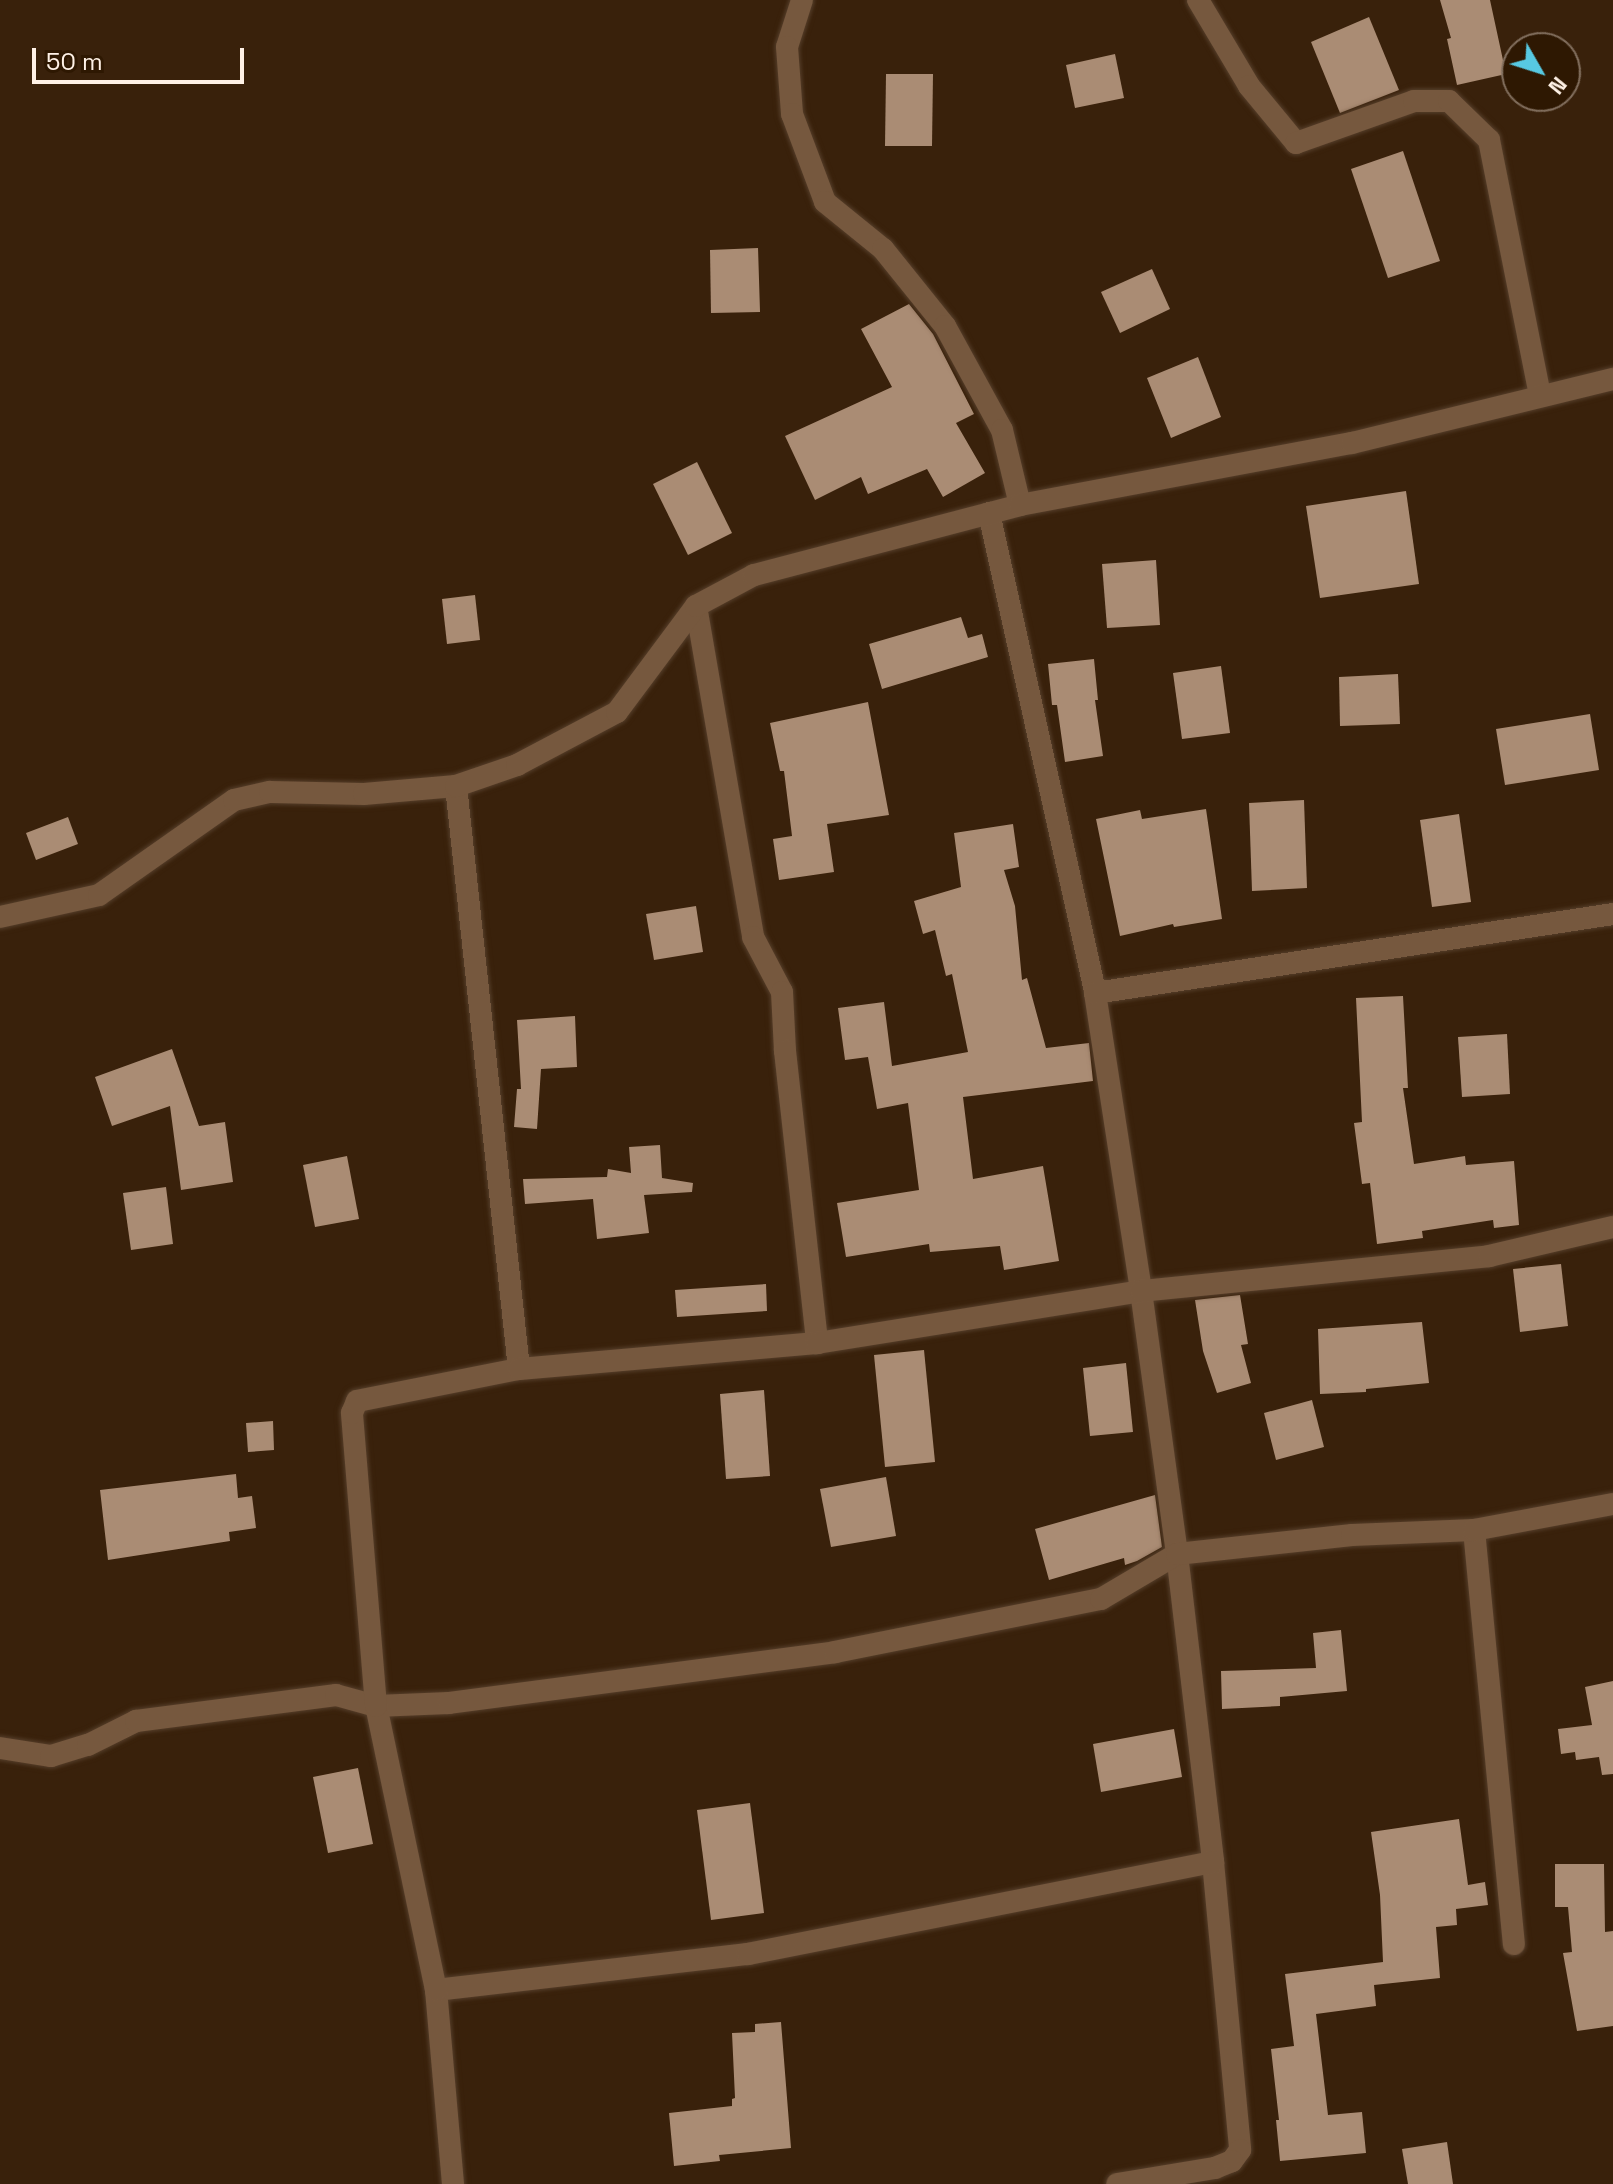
<!DOCTYPE html>
<html>
<head>
<meta charset="utf-8">
<style>
	body { margin:0 }
	#map { position:relative; width:1613px; height:2184px; overflow:hidden; background:#39210b; font-family:"Space Grotesk",sans-serif }
	div>[style] { position:absolute }
	.building>* { inset:0; background:#aa8c74 }
	.roads { filter:drop-shadow(0 0 2px #553e2a) drop-shadow(0 0 2px #553e2a) }
	.minor>* { height:22px; margin:-11px; padding:0 11px; transform-origin:11px; border-radius:11px; background:#76583e }
	span { translate:-50% -50%; white-space:nowrap; text-align:center; line-height:1.15; -webkit-text-stroke:8px #2e1802; paint-order:stroke }
	.north { position:absolute; left:1501px; top:32px; width:80px; height:80px; box-sizing:border-box; background:#2e1802; border:2px solid #826f5e; border-radius:50%; rotate:129deg; font-size:22px; font-weight:700; line-height:32px; text-align:center; color:#fff2e7 }
	.north::after { content:''; display:block; margin:auto; width:28px; height:36px; background:#57c9e2; clip-path:polygon(50% 0,100% 100%,50% 72%,0 100%) }
	.scale { position:absolute; left:32px; top:48px; width:212px; height:36px; box-sizing:border-box; border:4px solid #fff2e7; border-top:0; padding-left:10px; font-size:24px; line-height:28px; white-space:nowrap; color:#fff2e7; -webkit-text-stroke:6px #2e1802; paint-order:stroke }
</style>
</head>
<body>
<div id="map">
	<div class="building">
		<i style="clip-path:polygon(1440px 0,1490px 0,1506px 74px,1457px 85px,1447px 39px,1451px 38px)"></i>
		<i style="clip-path:polygon(1369px 17px,1399px 90px,1340px 113px,1311px 42px)"></i>
		<i style="clip-path:polygon(1115px 54px,1124px 98px,1075px 108px,1066px 65px)"></i>
		<i style="clip-path:polygon(886px 74px,933px 74px,932px 146px,885px 146px)"></i>
		<i style="clip-path:polygon(1403px 151px,1440px 261px,1388px 278px,1351px 169px)"></i>
		<i style="clip-path:polygon(758px 248px,760px 312px,711px 313px,710px 250px)"></i>
		<i style="clip-path:polygon(1152px 269px,1170px 309px,1120px 333px,1101px 292px)"></i>
		<i style="clip-path:polygon(909px 304px,933px 334px,974px 414px,956px 423px,985px 473px,943px 497px,927px 469px,868px 494px,861px 477px,815px 500px,785px 436px,892px 387px,861px 329px)"></i>
		<i style="clip-path:polygon(1198px 357px,1221px 417px,1171px 438px,1147px 378px)"></i>
		<i style="clip-path:polygon(697px 462px,732px 533px,688px 555px,653px 484px)"></i>
		<i style="clip-path:polygon(1406px 491px,1419px 584px,1320px 598px,1306px 506px)"></i>
		<i style="clip-path:polygon(1156px 560px,1160px 625px,1107px 628px,1102px 564px)"></i>
		<i style="clip-path:polygon(475px 595px,480px 640px,447px 644px,442px 599px)"></i>
		<i style="clip-path:polygon(961px 617px,968px 638px,982px 634px,988px 657px,882px 689px,869px 644px)"></i>
		<i style="clip-path:polygon(1094px 659px,1098px 700px,1095px 700px,1103px 756px,1065px 762px,1057px 705px,1052px 705px,1048px 664px)"></i>
		<i style="clip-path:polygon(1221px 666px,1230px 733px,1182px 739px,1173px 673px)"></i>
		<i style="clip-path:polygon(1398px 674px,1400px 724px,1340px 726px,1339px 677px)"></i>
		<i style="clip-path:polygon(868px 702px,889px 815px,827px 824px,834px 872px,779px 880px,773px 839px,792px 836px,784px 771px,780px 771px,770px 723px)"></i>
		<i style="clip-path:polygon(1590px 714px,1599px 770px,1505px 785px,1496px 729px)"></i>
		<i style="clip-path:polygon(1304px 800px,1307px 888px,1252px 891px,1249px 803px)"></i>
		<i style="clip-path:polygon(1206px 809px,1222px 919px,1174px 927px,1173px 924px,1120px 936px,1096px 819px,1140px 810px,1142px 819px)"></i>
		<i style="clip-path:polygon(1459px 814px,1471px 902px,1432px 907px,1420px 820px)"></i>
		<i style="clip-path:polygon(68px 817px,78px 844px,36px 860px,26px 833px)"></i>
		<i style="clip-path:polygon(1013px 824px,1019px 867px,1004px 870px,1015px 906px,1022px 980px,1027px 978px,1046px 1048px,1089px 1043px,1093px 1081px,963px 1097px,973px 1179px,1043px 1166px,1059px 1261px,1004px 1270px,1000px 1246px,930px 1252px,929px 1244px,846px 1257px,837px 1203px,919px 1190px,908px 1103px,877px 1109px,868px 1057px,845px 1060px,838px 1008px,884px 1002px,892px 1066px,968px 1052px,952px 974px,946px 976px,935px 930px,923px 934px,914px 901px,961px 887px,954px 833px)"></i>
		<i style="clip-path:polygon(696px 906px,703px 952px,654px 960px,646px 914px)"></i>
		<i style="clip-path:polygon(1403px 996px,1408px 1088px,1403px 1088px,1414px 1164px,1465px 1156px,1466px 1165px,1514px 1161px,1519px 1225px,1494px 1228px,1493px 1220px,1422px 1231px,1423px 1238px,1377px 1244px,1370px 1183px,1362px 1184px,1354px 1123px,1362px 1122px,1356px 998px)"></i>
		<i style="clip-path:polygon(575px 1016px,577px 1067px,541px 1069px,537px 1129px,514px 1127px,517px 1089px,521px 1089px,517px 1020px)"></i>
		<i style="clip-path:polygon(1507px 1034px,1510px 1094px,1462px 1097px,1458px 1037px)"></i>
		<i style="clip-path:polygon(172px 1049px,199px 1126px,225px 1122px,233px 1182px,181px 1190px,170px 1106px,112px 1126px,95px 1077px)"></i>
		<i style="clip-path:polygon(660px 1145px,662px 1178px,693px 1183px,692px 1192px,644px 1195px,649px 1233px,597px 1239px,593px 1199px,525px 1204px,523px 1179px,607px 1177px,608px 1169px,631px 1173px,629px 1147px)"></i>
		<i style="clip-path:polygon(347px 1156px,359px 1219px,315px 1227px,303px 1165px)"></i>
		<i style="clip-path:polygon(166px 1187px,173px 1244px,131px 1250px,123px 1193px)"></i>
		<i style="clip-path:polygon(1561px 1264px,1568px 1326px,1520px 1332px,1513px 1269px)"></i>
		<i style="clip-path:polygon(766px 1284px,767px 1311px,677px 1317px,675px 1290px)"></i>
		<i style="clip-path:polygon(1240px 1295px,1248px 1344px,1241px 1345px,1251px 1383px,1217px 1393px,1203px 1351px,1195px 1300px)"></i>
		<i style="clip-path:polygon(1422px 1322px,1429px 1383px,1366px 1389px,1366px 1392px,1320px 1394px,1318px 1329px)"></i>
		<i style="clip-path:polygon(924px 1350px,935px 1462px,885px 1467px,874px 1355px)"></i>
		<i style="clip-path:polygon(1126px 1363px,1133px 1432px,1090px 1436px,1083px 1368px)"></i>
		<i style="clip-path:polygon(764px 1390px,770px 1476px,726px 1479px,720px 1394px)"></i>
		<i style="clip-path:polygon(1312px 1400px,1324px 1447px,1276px 1460px,1264px 1413px)"></i>
		<i style="clip-path:polygon(273px 1421px,274px 1450px,248px 1452px,246px 1423px)"></i>
		<i style="clip-path:polygon(236px 1474px,238px 1498px,252px 1496px,256px 1528px,229px 1532px,230px 1541px,108px 1560px,100px 1490px)"></i>
		<i style="clip-path:polygon(886px 1477px,896px 1536px,831px 1547px,820px 1489px)"></i>
		<i style="clip-path:polygon(1155px 1495px,1162px 1547px,1137px 1561px,1125px 1565px,1124px 1558px,1049px 1580px,1035px 1529px)"></i>
		<i style="clip-path:polygon(1341px 1630px,1347px 1691px,1280px 1697px,1280px 1706px,1222px 1709px,1221px 1671px,1316px 1668px,1313px 1633px)"></i>
		<i style="clip-path:polygon(1613px 1681px,1613px 1774px,1602px 1775px,1599px 1757px,1576px 1760px,1575px 1752px,1561px 1754px,1558px 1729px,1592px 1725px,1585px 1687px)"></i>
		<i style="clip-path:polygon(1174px 1729px,1182px 1777px,1101px 1792px,1093px 1744px)"></i>
		<i style="clip-path:polygon(358px 1768px,373px 1844px,328px 1853px,313px 1777px)"></i>
		<i style="clip-path:polygon(750px 1803px,764px 1913px,711px 1920px,697px 1810px)"></i>
		<i style="clip-path:polygon(1459px 1819px,1468px 1885px,1485px 1882px,1488px 1905px,1456px 1909px,1457px 1925px,1436px 1927px,1440px 1978px,1374px 1985px,1376px 2006px,1316px 2014px,1328px 2115px,1362px 2112px,1366px 2153px,1280px 2161px,1276px 2120px,1279px 2120px,1271px 2049px,1294px 2046px,1285px 1974px,1383px 1962px,1380px 1895px,1371px 1832px)"></i>
		<i style="clip-path:polygon(1555px 1864px,1604px 1864px,1605px 1932px,1613px 1931px,1613px 2026px,1577px 2031px,1563px 1953px,1572px 1952px,1568px 1907px,1555px 1907px)"></i>
		<i style="clip-path:polygon(781px 2022px,791px 2148px,719px 2155px,720px 2161px,674px 2166px,669px 2113px,732px 2106px,732px 2099px,735px 2098px,732px 2033px,755px 2032px,755px 2024px)"></i>
		<i style="clip-path:polygon(1447px 2142px,1453px 2184px,1408px 2184px,1402px 2149px)"></i>
	</div>
	<div class="roads">
		<div class="minor">
			<i style="left:802px;top:0;width:49px;rotate:107.7deg"></i>
			<i style="left:787px;top:47px;width:67px;rotate:85.7deg"></i>
			<i style="left:792px;top:114px;width:94px;rotate:69.4deg"></i>
			<i style="left:825px;top:202px;width:75px;rotate:39deg"></i>
			<i style="left:883px;top:249px;width:99px;rotate:51.2deg"></i>
			<i style="left:945px;top:326px;width:119px;rotate:61.3deg"></i>
			<i style="left:1002px;top:430px;width:77px;rotate:76.5deg"></i>
			<i style="left:1198px;top:0;width:100px;rotate:59.3deg"></i>
			<i style="left:1249px;top:86px;width:74px;rotate:50.5deg"></i>
			<i style="left:1296px;top:143px;width:125px;rotate:-19.6deg"></i>
			<i style="left:1414px;top:101px;width:35px"></i>
			<i style="left:1449px;top:101px;width:56px;rotate:44.3deg"></i>
			<i style="left:1489px;top:140px;width:261px;rotate:78.7deg"></i>
			<i style="left:989px;top:513px;width:492px;rotate:77.5deg"></i>
			<i style="left:1095px;top:993px;width:302px;rotate:81.2deg"></i>
			<i style="left:1141px;top:1291px;width:265px;rotate:82.2deg"></i>
			<i style="left:1177px;top:1554px;width:310px;rotate:83.3deg"></i>
			<i style="left:1213px;top:1862px;width:289px;rotate:84.6deg"></i>
			<i style="left:1240px;top:2150px;width:14px;rotate:126deg"></i>
			<i style="left:1232px;top:2161px;width:18px;rotate:158deg"></i>
			<i style="left:1215px;top:2168px;width:99px;rotate:170.7deg"></i>
			<i style="left:696px;top:606px;width:336px;rotate:80.2deg"></i>
			<i style="left:753px;top:937px;width:62px;rotate:62.2deg"></i>
			<i style="left:782px;top:992px;width:59px;rotate:87.1deg"></i>
			<i style="left:785px;top:1051px;width:294px;rotate:83.7deg"></i>
			<i style="left:456px;top:786px;width:586px;rotate:83.83deg"></i>
			<i style="left:0;top:917px;width:101px;rotate:-12.5deg"></i>
			<i style="left:99px;top:895px;width:165px;rotate:-35.1deg"></i>
			<i style="left:234px;top:800px;width:37px;rotate:-13deg"></i>
			<i style="left:270px;top:792px;width:94px;rotate:1.2deg"></i>
			<i style="left:364px;top:794px;width:92px;rotate:-5deg"></i>
			<i style="left:456px;top:786px;width:65px;rotate:-19deg"></i>
			<i style="left:517px;top:765px;width:113px;rotate:-27.9deg"></i>
			<i style="left:617px;top:712px;width:132px;rotate:-53.3deg"></i>
			<i style="left:696px;top:606px;width:66px;rotate:-28.1deg"></i>
			<i style="left:754px;top:575px;width:275px;rotate:-14.7deg"></i>
			<i style="left:1020px;top:505px;width:338px;rotate:-10.6deg"></i>
			<i style="left:1352px;top:443px;width:269px;rotate:-13.8deg"></i>
			<i style="left:1095px;top:993px;width:524px;rotate:-8.67deg"></i>
			<i style="left:1474px;top:1530px;width:416px;rotate:84.5deg"></i>
			<i style="left:0;top:1748px;width:52px;rotate:8.9deg"></i>
			<i style="left:51px;top:1756px;width:39px;rotate:-17deg"></i>
			<i style="left:88px;top:1745px;width:54px;rotate:-26.6deg"></i>
			<i style="left:136px;top:1721px;width:202px;rotate:-7.4deg"></i>
			<i style="left:336px;top:1695px;width:41px;rotate:15.4deg"></i>
			<i style="left:376px;top:1706px;width:73px;rotate:-2.4deg"></i>
			<i style="left:449px;top:1703px;width:389px;rotate:-7.5deg"></i>
			<i style="left:835px;top:1652px;width:271px;rotate:-11.3deg"></i>
			<i style="left:1101px;top:1599px;width:88px;rotate:-30.6deg"></i>
			<i style="left:1177px;top:1554px;width:176px;rotate:-6.2deg"></i>
			<i style="left:1352px;top:1535px;width:122px;rotate:-2.3deg"></i>
			<i style="left:1474px;top:1530px;width:141px;rotate:-10.6deg"></i>
			<i style="left:436px;top:1990px;width:314px;rotate:-6.6deg"></i>
			<i style="left:748px;top:1954px;width:474px;rotate:-11.2deg"></i>
			<i style="left:453px;top:2184px;width:195px;rotate:-95deg"></i>
			<i style="left:436px;top:1990px;width:290px;rotate:-101.9deg"></i>
			<i style="left:376px;top:1706px;width:294px;rotate:-94.7deg"></i>
			<i style="left:352px;top:1413px;width:13px;rotate:-67deg"></i>
			<i style="left:357px;top:1401px;width:165px;rotate:-11.2deg"></i>
			<i style="left:519px;top:1369px;width:299px;rotate:-5deg"></i>
			<i style="left:817px;top:1343px;width:328px;rotate:-9.1deg"></i>
			<i style="left:1141px;top:1291px;width:350px;rotate:-5.7deg"></i>
			<i style="left:1489px;top:1256px;width:127px;rotate:-13.2deg"></i>
		</div>
	</div>
	<div class="north">N</div>
	<div class="scale">50 m</div>
</div>
</body>
</html>
